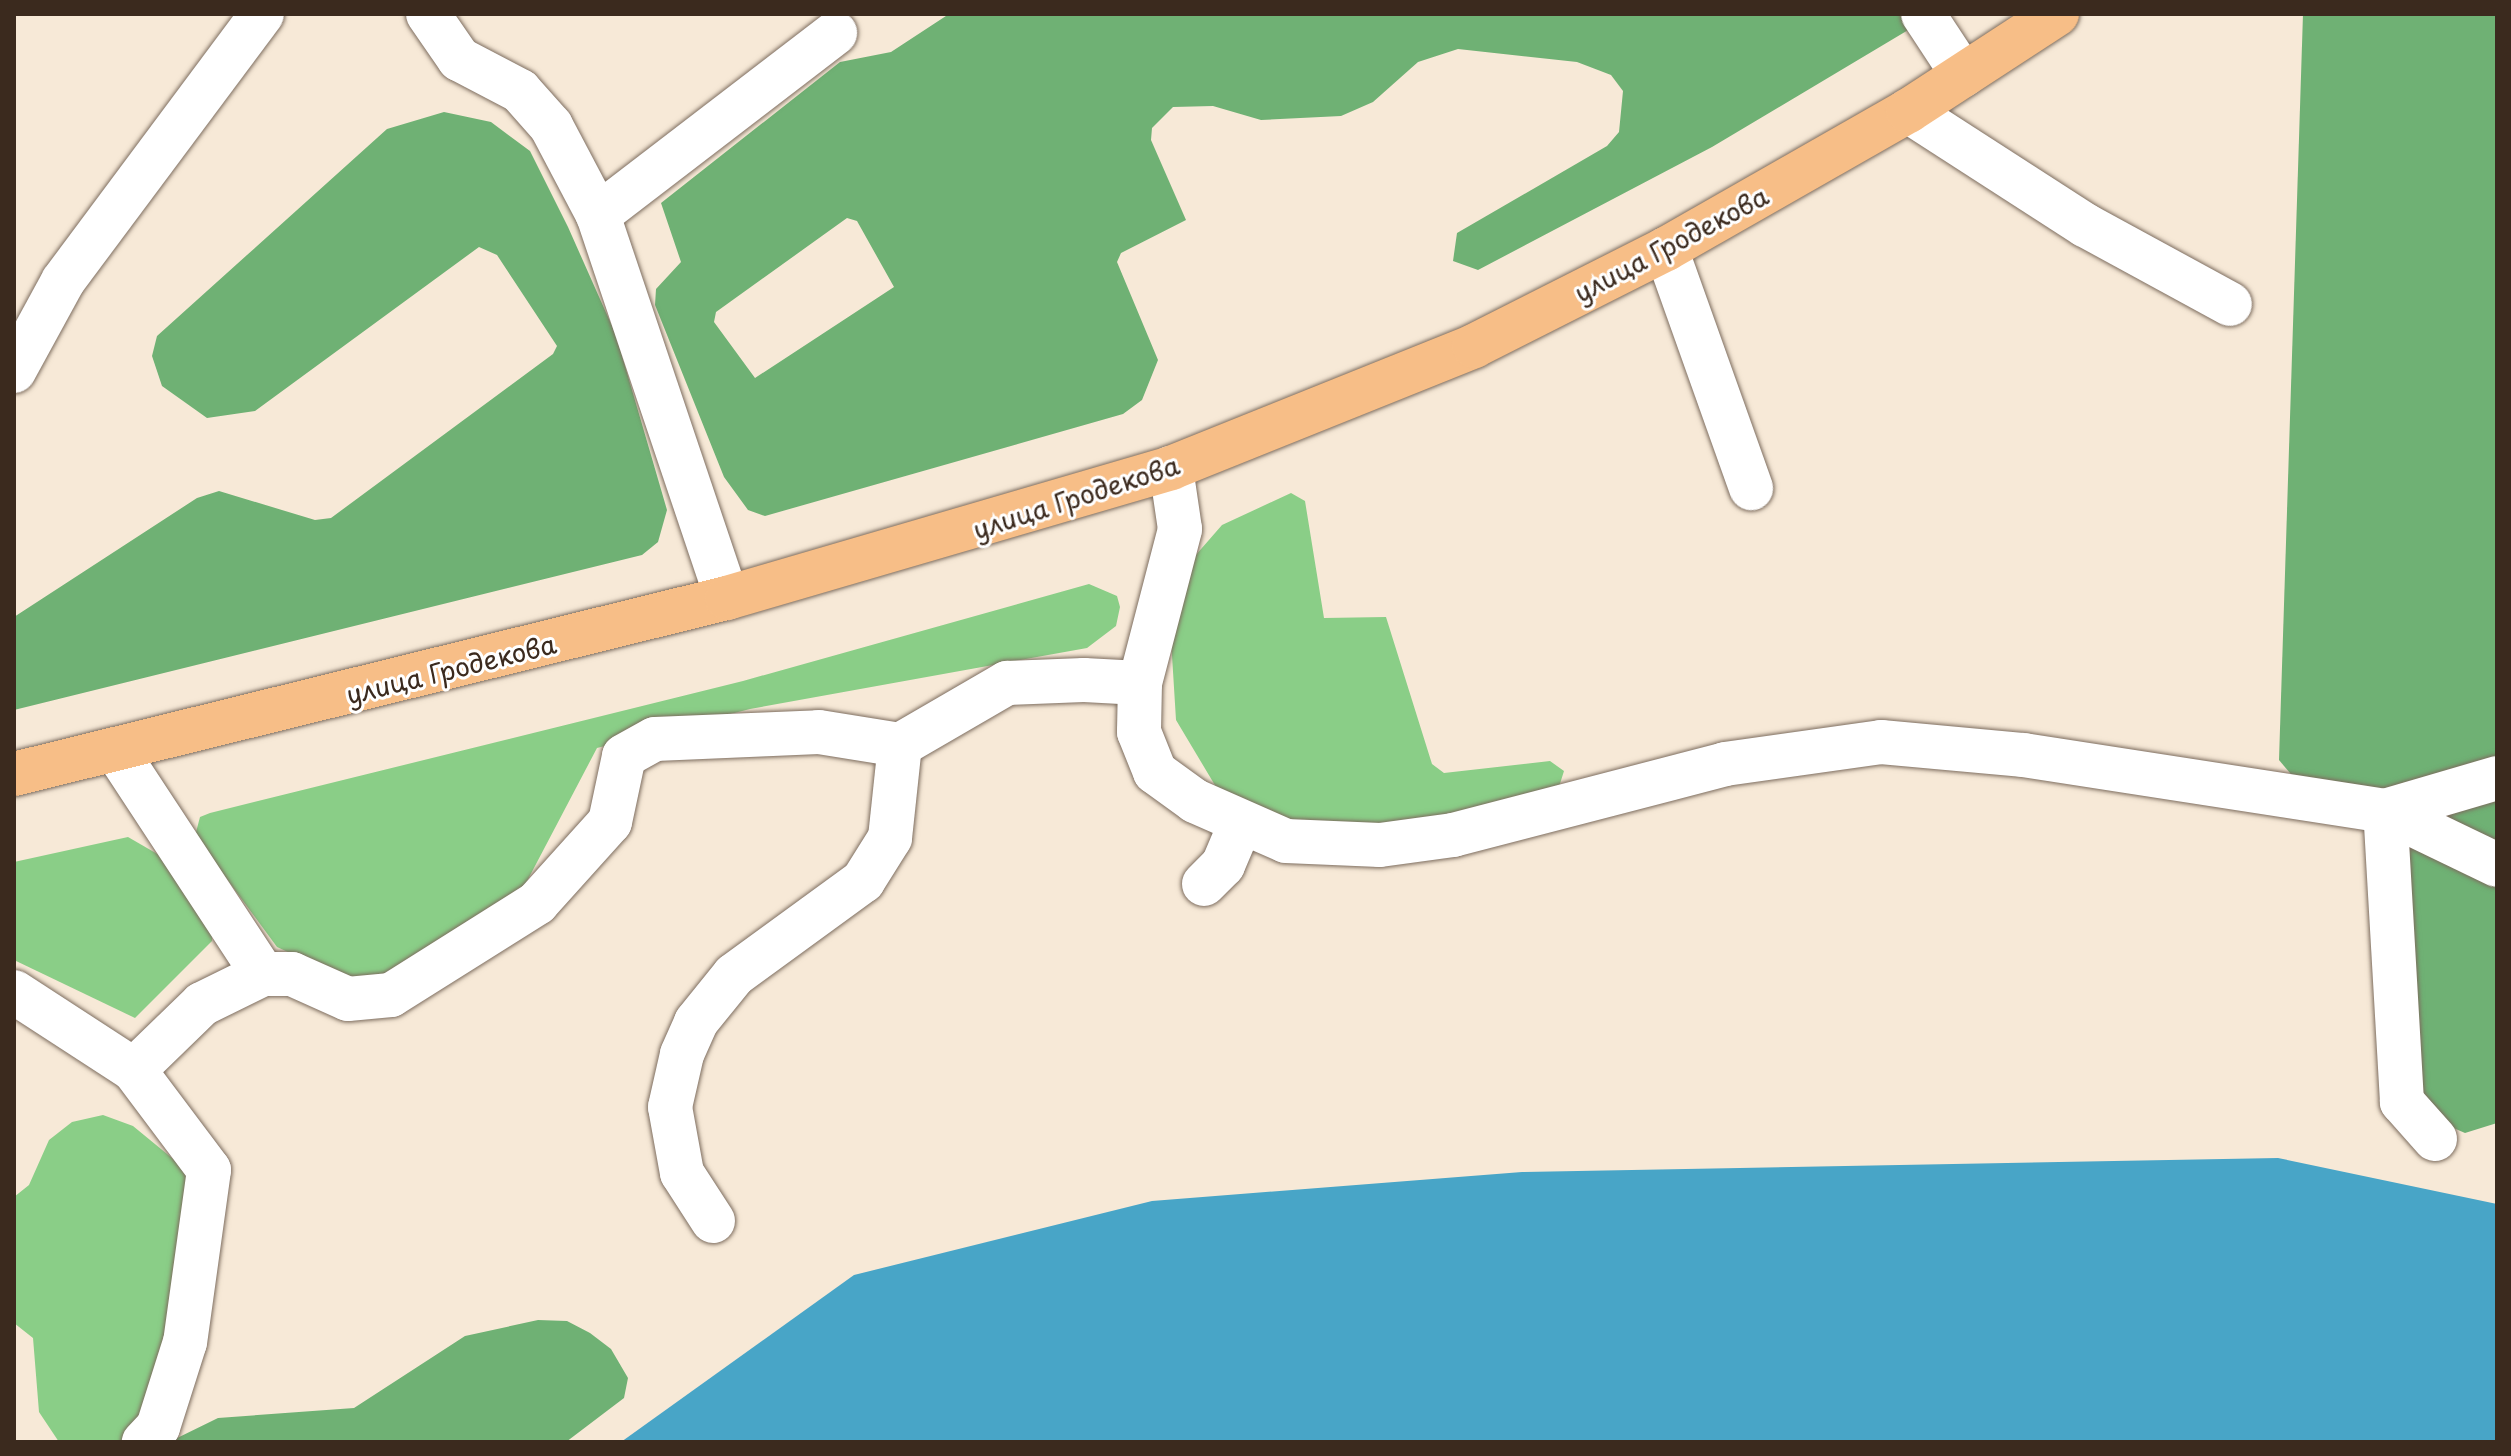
<!DOCTYPE html>
<html>
<head>
<meta charset="utf-8">
<style>
	body { margin:0 }
	#map { position:relative; width:2511px; height:1456px; overflow:hidden; background:#f7e9d7; font-family:"Playpen Sans",sans-serif }
	div>[style] { position:absolute }
	.green>* { inset:0; background:#8ace87 }
	.forest>* { inset:0; background:#6fb174 }
	.water>* { inset:0; background:#48a5c7 }
	.roads { filter:drop-shadow(0 0 2px #7d6d5f) drop-shadow(0 0 2px #7d6d5f) }
	.minor>* { height:44px; margin:-22px; padding:0 22px; transform-origin:22px; border-radius:22px; background:#fff }
	.major>* { height:44px; margin:-22px; padding:0 22px; transform-origin:22px; border-radius:22px; background:#f7be87 }
	span { translate:-50% -50%; white-space:nowrap; text-align:center; line-height:1.15; -webkit-text-stroke:6px #fff; paint-order:stroke }
	.street-label { font-size:26px; color:#3b2a1e }
	.frame { position:absolute; inset:0; border:16px solid #3b2a1e; pointer-events:none }
</style>
</head>
<body>
<div id="map">
	<div class="green">
		<i style="clip-path:polygon(1291px 493px,1305px 501px,1324px 618px,1386px 617px,1432px 764px,1444px 773px,1550px 761px,1564px 771px,1558px 790px,1452px 828px,1294px 831px,1222px 797px,1176px 720px,1169px 607px,1181px 572px,1222px 525px)"></i>
		<i style="clip-path:polygon(1089px 584px,1117px 596px,1120px 607px,1116px 626px,1087px 648px,750px 709px,597px 748px,525px 885px,389px 976px,351px 981px,277px 947px,195px 836px,200px 817px,210px 813px,743px 681px)"></i>
		<i style="clip-path:polygon(128px 837px,166px 859px,212px 921px,212px 941px,135px 1018px,14px 960px,14px 862px)"></i>
		<i style="clip-path:polygon(103px 1115px,133px 1126px,189px 1172px,172px 1340px,139px 1431px,120px 1442px,59px 1442px,39px 1412px,33px 1338px,14px 1323px,14px 1197px,29px 1185px,49px 1140px,72px 1122px)"></i>
	</div>
	<div class="forest">
		<i style="clip-path:polygon(evenodd,949px 14px,1935px 14px,1712px 147px,1478px 270px,1453px 261px,1457px 233px,1607px 146px,1619px 132px,1623px 91px,1611px 75px,1577px 62px,1458px 49px,1418px 62px,1373px 102px,1341px 116px,1261px 120px,1213px 106px,1173px 107px,1152px 128px,1151px 140px,1186px 220px,1121px 253px,1117px 262px,1158px 360px,1142px 400px,1123px 414px,765px 516px,748px 510px,724px 477px,655px 305px,656px 289px,681px 262px,661px 203px,840px 62px,891px 52px,949px 14px,847px 218px,857px 221px,894px 287px,755px 378px,714px 322px,716px 312px,847px 218px)"></i>
		<i style="clip-path:polygon(2303px 14px,2497px 14px,2497px 762px,2387px 792px,2295px 779px,2279px 760px)"></i>
		<i style="clip-path:polygon(444px 112px,491px 122px,530px 151px,568px 227px,616px 335px,667px 510px,658px 542px,642px 555px,14px 710px,14px 617px,197px 498px,219px 491px,315px 520px,331px 518px,553px 354px,557px 346px,497px 255px,479px 247px,255px 411px,207px 418px,162px 386px,152px 356px,157px 336px,387px 129px)"></i>
		<i style="clip-path:polygon(2497px 790px,2497px 852px,2450px 825px,2447px 813px)"></i>
		<i style="clip-path:polygon(2399px 841px,2497px 877px,2497px 1123px,2465px 1133px,2421px 1114px)"></i>
		<i style="clip-path:polygon(538px 1320px,567px 1321px,590px 1333px,611px 1349px,628px 1378px,624px 1398px,566px 1442px,169px 1442px,218px 1418px,354px 1408px,465px 1336px)"></i>
	</div>
	<div class="water">
		<i style="clip-path:polygon(2278px 1158px,2497px 1204px,2497px 1442px,621px 1442px,854px 1275px,1152px 1201px,1522px 1172px)"></i>
	</div>
	<div class="roads">
		<div class="minor">
			<i style="left:428px;top:14px;width:55px;rotate:55.4deg"></i>
			<i style="left:459px;top:59px;width:69px;rotate:27.7deg"></i>
			<i style="left:520px;top:91px;width:47px;rotate:48.5deg"></i>
			<i style="left:551px;top:126px;width:101px;rotate:62.2deg"></i>
			<i style="left:598px;top:215px;width:404px;rotate:71.4deg"></i>
			<i style="left:1923px;top:14px;width:73px;rotate:56.7deg"></i>
			<i style="left:1908px;top:111px;width:211px;rotate:32.8deg"></i>
			<i style="left:2085px;top:225px;width:165px;rotate:28.6deg"></i>
			<i style="left:598px;top:215px;width:299px;rotate:-37.5deg"></i>
			<i style="left:1666px;top:249px;width:254px;rotate:70.4deg"></i>
			<i style="left:14px;top:371px;width:102px;rotate:-61.4deg"></i>
			<i style="left:63px;top:281px;width:333px;rotate:-53.3deg"></i>
			<i style="left:1140px;top:683px;width:159px;rotate:-75.4deg"></i>
			<i style="left:1180px;top:529px;width:62px;rotate:-98.4deg"></i>
			<i style="left:117px;top:752px;width:266px;rotate:56.7deg"></i>
			<i style="left:263px;top:974px;width:68px;rotate:153.8deg"></i>
			<i style="left:202px;top:1004px;width:95px;rotate:135.9deg"></i>
			<i style="left:134px;top:1070px;width:125px;rotate:53.1deg"></i>
			<i style="left:209px;top:1170px;width:174px;rotate:97.9deg"></i>
			<i style="left:185px;top:1342px;width:89px;rotate:107.6deg"></i>
			<i style="left:158px;top:1427px;width:21px;rotate:133deg"></i>
			<i style="left:1204px;top:884px;width:27px;rotate:-45deg"></i>
			<i style="left:1223px;top:865px;width:43px;rotate:-67deg"></i>
			<i style="left:263px;top:974px;width:29px"></i>
			<i style="left:292px;top:974px;width:61px;rotate:24.1deg"></i>
			<i style="left:348px;top:999px;width:43px;rotate:-5.3deg"></i>
			<i style="left:391px;top:995px;width:173px;rotate:-32.2deg"></i>
			<i style="left:537px;top:903px;width:109px;rotate:-48deg"></i>
			<i style="left:610px;top:822px;width:67px;rotate:-78deg"></i>
			<i style="left:624px;top:756px;width:35px;rotate:-29deg"></i>
			<i style="left:655px;top:739px;width:164px;rotate:-2.4deg"></i>
			<i style="left:819px;top:732px;width:82px;rotate:9.1deg"></i>
			<i style="left:900px;top:745px;width:124px;rotate:-30.1deg"></i>
			<i style="left:1007px;top:683px;width:77px;rotate:-2.2deg"></i>
			<i style="left:1084px;top:680px;width:56px;rotate:3.1deg"></i>
			<i style="left:1140px;top:683px;width:49px;rotate:91.2deg"></i>
			<i style="left:1139px;top:732px;width:43px;rotate:68.2deg"></i>
			<i style="left:1155px;top:772px;width:49px;rotate:35.9deg"></i>
			<i style="left:1195px;top:801px;width:99px;rotate:23.7deg"></i>
			<i style="left:1286px;top:841px;width:94px;rotate:2.4deg"></i>
			<i style="left:1380px;top:845px;width:74px;rotate:-7.8deg"></i>
			<i style="left:1453px;top:835px;width:281px;rotate:-14.6deg"></i>
			<i style="left:1725px;top:764px;width:158px;rotate:-8deg"></i>
			<i style="left:1881px;top:742px;width:144px;rotate:5.2deg"></i>
			<i style="left:2024px;top:755px;width:365px;rotate:8.8deg"></i>
			<i style="left:2385px;top:811px;width:124px;rotate:25.7deg"></i>
			<i style="left:14px;top:992px;width:143px;rotate:33deg"></i>
			<i style="left:2435px;top:1139px;width:50px;rotate:-131.7deg"></i>
			<i style="left:2402px;top:1102px;width:291px;rotate:-93.3deg"></i>
			<i style="left:2385px;top:811px;width:117px;rotate:-16.4deg"></i>
			<i style="left:713px;top:1221px;width:57px;rotate:-122.9deg"></i>
			<i style="left:682px;top:1173px;width:67px;rotate:-100.3deg"></i>
			<i style="left:670px;top:1107px;width:54px;rotate:-77.2deg"></i>
			<i style="left:682px;top:1054px;width:35px;rotate:-66deg"></i>
			<i style="left:696px;top:1022px;width:60px;rotate:-51deg"></i>
			<i style="left:734px;top:975px;width:160px;rotate:-36.1deg"></i>
			<i style="left:863px;top:881px;width:51px;rotate:-57.9deg"></i>
			<i style="left:890px;top:838px;width:94px;rotate:-83.9deg"></i>
		</div>
		<div class="major">
			<i style="left:14px;top:774px;width:734px;rotate:-13.87deg"></i>
			<i style="left:727px;top:598px;width:463px;rotate:-16.3deg"></i>
			<i style="left:1171px;top:468px;width:327px;rotate:-21.9deg"></i>
			<i style="left:1474px;top:346px;width:215px;rotate:-26.8deg"></i>
			<i style="left:1666px;top:249px;width:279px;rotate:-29.7deg"></i>
			<i style="left:1908px;top:111px;width:178px;rotate:-33.1deg"></i>
		</div>
	</div>
	<div class="street-label">
		<span style="left:1671px;top:244px;rotate:-28deg">улица Гродекова</span>
		<span style="left:1076px;top:497px;rotate:-18deg">улица Гродекова</span>
		<span style="left:451px;top:669px;rotate:-14deg">улица Гродекова</span>
	</div>
	<div class="frame"></div>
</div>
</body>
</html>
